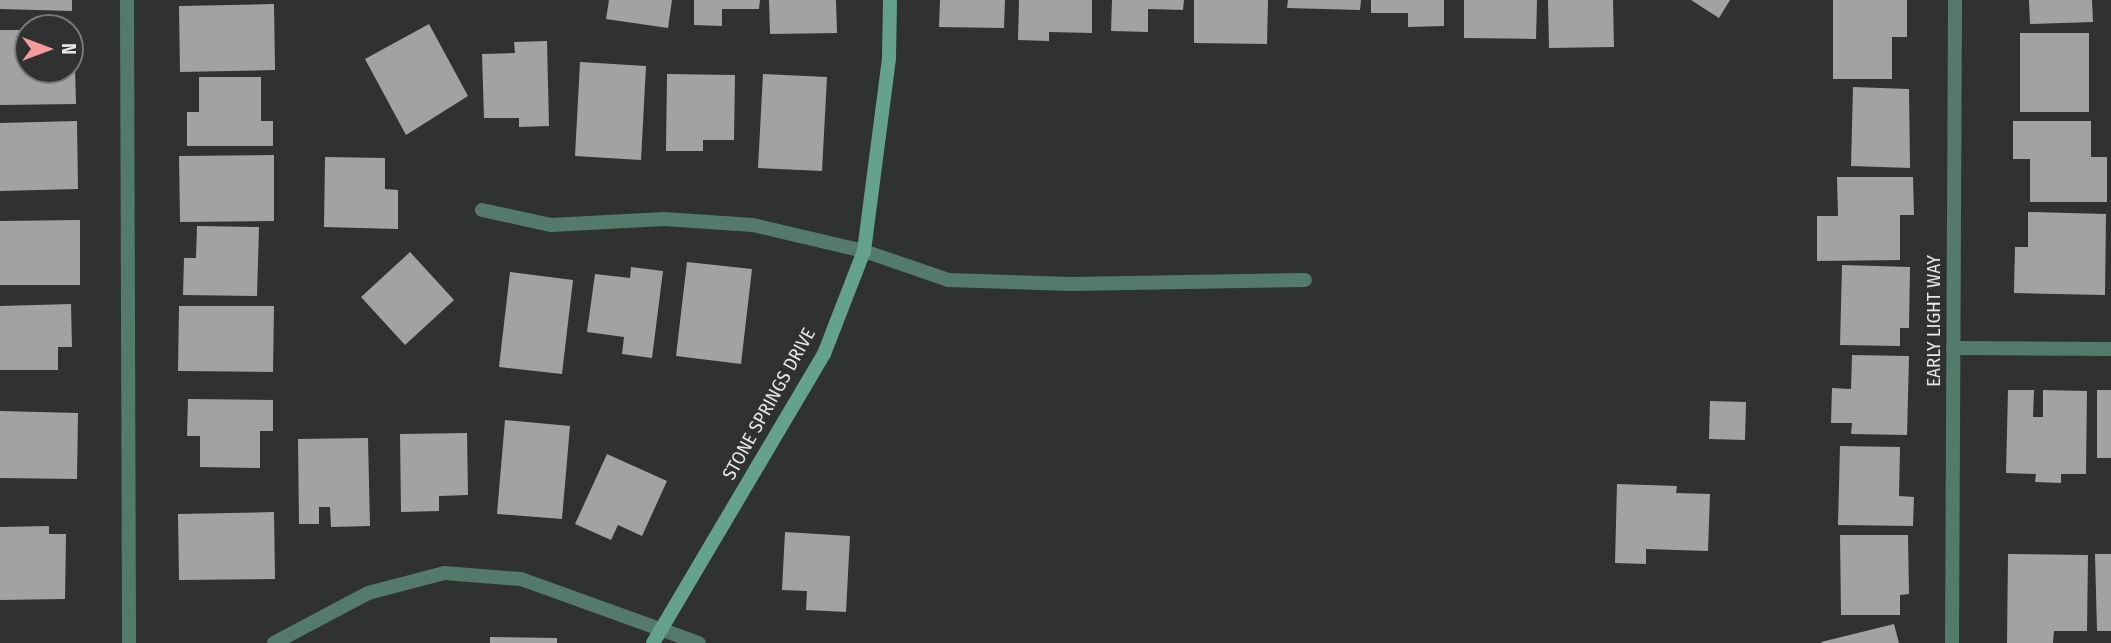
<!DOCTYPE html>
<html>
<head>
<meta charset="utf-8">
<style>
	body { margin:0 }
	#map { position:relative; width:2111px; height:643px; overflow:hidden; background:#2f3231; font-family:"Fira Sans Condensed",sans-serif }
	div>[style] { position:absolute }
	.building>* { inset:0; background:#a0a3a2 }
	.street>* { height:14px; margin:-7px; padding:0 7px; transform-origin:7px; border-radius:7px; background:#547a6c }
	.secondary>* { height:14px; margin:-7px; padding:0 7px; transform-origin:7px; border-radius:7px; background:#65a28c }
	span { translate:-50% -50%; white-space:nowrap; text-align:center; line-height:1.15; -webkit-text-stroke:7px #2f3231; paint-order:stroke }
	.street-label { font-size:19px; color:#e5e6e6 }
	.north { position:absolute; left:14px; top:14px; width:70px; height:70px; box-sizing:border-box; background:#2f3231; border:2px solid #787a79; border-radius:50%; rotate:90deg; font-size:19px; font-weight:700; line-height:28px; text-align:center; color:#e5e6e6 }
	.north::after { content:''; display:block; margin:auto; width:24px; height:32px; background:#f59b9b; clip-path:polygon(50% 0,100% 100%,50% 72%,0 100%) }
</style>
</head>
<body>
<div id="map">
	<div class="building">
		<i style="clip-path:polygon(0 0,72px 0,72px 11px,0 9px)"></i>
		<i style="clip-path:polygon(609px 0,672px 0,668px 28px,606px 19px)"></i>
		<i style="clip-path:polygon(694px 0,760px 0,759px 9px,722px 9px,722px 26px,694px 25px)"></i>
		<i style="clip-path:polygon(769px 0,836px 0,837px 33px,770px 34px)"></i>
		<i style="clip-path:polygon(940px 0,1005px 0,1004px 28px,939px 27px)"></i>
		<i style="clip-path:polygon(1019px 0,1092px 0,1092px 33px,1049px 32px,1049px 41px,1018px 40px)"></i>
		<i style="clip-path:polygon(1112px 0,1184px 0,1183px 10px,1148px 9px,1148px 32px,1111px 31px)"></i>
		<i style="clip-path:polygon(1194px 0,1268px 0,1267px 44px,1194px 43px)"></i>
		<i style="clip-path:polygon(1288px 0,1361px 0,1360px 10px,1287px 8px)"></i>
		<i style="clip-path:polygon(1371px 0,1444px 0,1444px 26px,1408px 27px,1408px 13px,1371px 13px)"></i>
		<i style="clip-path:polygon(1464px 0,1537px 0,1536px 39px,1464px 38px)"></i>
		<i style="clip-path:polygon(1548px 0,1613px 0,1614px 47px,1549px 48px)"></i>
		<i style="clip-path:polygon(1691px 0,1730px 0,1719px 18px)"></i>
		<i style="clip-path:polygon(1833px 0,1907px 0,1907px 37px,1892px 37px,1892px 79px,1833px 79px)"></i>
		<i style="clip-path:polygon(2029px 0,2092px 0,2093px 22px,2030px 24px)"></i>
		<i style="clip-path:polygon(274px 4px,275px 70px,180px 72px,179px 6px)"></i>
		<i style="clip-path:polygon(429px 24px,468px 96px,406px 135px,365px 59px)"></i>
		<i style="clip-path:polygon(70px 29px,75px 29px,75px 50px,70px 50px)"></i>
		<i style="clip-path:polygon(0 30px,28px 30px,28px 70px,70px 70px,75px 66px,76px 104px,0 105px)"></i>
		<i style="clip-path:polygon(2020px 33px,2089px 33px,2089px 112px,2020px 112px)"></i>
		<i style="clip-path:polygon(547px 41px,549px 126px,519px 127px,519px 118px,484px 118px,482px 54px,515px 53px,514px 42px)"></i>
		<i style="clip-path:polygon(580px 62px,646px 66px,641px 160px,575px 156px)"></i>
		<i style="clip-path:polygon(667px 74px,735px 75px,734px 140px,703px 140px,703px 151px,666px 151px)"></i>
		<i style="clip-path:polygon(763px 74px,827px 77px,822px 171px,758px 168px)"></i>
		<i style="clip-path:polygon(199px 77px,261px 77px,261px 121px,273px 121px,273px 146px,187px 146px,187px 112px,199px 112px)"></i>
		<i style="clip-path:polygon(1853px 87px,1909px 89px,1910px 168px,1851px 166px)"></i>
		<i style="clip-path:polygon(77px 121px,78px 189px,0 191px,0 123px)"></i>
		<i style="clip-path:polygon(2013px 121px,2091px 121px,2091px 157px,2107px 157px,2107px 202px,2030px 202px,2030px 159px,2013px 159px)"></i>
		<i style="clip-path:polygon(274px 155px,274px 221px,180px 222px,179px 156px)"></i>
		<i style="clip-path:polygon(325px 157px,385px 158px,385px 189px,398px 190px,398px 229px,324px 227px)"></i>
		<i style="clip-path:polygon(1837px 177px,1913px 177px,1914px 215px,1900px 215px,1900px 260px,1817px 261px,1817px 216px,1838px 216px)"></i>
		<i style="clip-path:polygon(2028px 212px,2106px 214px,2105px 295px,2014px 293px,2015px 247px,2028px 247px)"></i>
		<i style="clip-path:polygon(80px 220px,80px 285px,0 285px,0 221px)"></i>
		<i style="clip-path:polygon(197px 226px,259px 227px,257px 296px,183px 295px,184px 258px,196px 258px)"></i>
		<i style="clip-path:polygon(410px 252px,454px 300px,405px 345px,361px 297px)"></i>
		<i style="clip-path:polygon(687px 262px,752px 269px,741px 364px,676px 356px)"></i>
		<i style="clip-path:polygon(1842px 265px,1910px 267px,1909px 328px,1900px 328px,1900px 346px,1840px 345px)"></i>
		<i style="clip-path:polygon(631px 267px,663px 271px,652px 358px,622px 354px,624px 337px,587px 332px,595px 274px,630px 278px)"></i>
		<i style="clip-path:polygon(510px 272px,573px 280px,562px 374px,499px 367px)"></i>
		<i style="clip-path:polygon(71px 304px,72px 347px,58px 347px,58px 370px,0 370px,0 306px)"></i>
		<i style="clip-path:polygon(179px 306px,274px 306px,273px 372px,178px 371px)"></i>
		<i style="clip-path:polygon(1852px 355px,1909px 356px,1907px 435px,1851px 434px,1852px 423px,1831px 423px,1832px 388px,1851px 389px)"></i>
		<i style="clip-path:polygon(2008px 390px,2034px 390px,2033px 417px,2043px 417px,2043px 390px,2087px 391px,2086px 474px,2061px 474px,2061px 483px,2035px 482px,2036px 474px,2006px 473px)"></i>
		<i style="clip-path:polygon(2097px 390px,2111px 390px,2111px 458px,2097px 458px)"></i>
		<i style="clip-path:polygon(188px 399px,273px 400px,273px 431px,260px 431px,260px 468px,200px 467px,200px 436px,187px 436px)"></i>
		<i style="clip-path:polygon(1710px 401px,1746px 402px,1745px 440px,1709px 439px)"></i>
		<i style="clip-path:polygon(0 411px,78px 413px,77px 479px,0 478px)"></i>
		<i style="clip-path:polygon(505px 420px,570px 426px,562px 519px,497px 514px)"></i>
		<i style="clip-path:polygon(467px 433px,468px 495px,439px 496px,439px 511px,401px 512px,400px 434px)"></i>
		<i style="clip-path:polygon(368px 438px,370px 526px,331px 527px,330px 507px,319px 507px,319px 524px,299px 524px,298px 439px)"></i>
		<i style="clip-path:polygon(1840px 446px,1900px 447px,1899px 496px,1914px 497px,1913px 526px,1838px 525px)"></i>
		<i style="clip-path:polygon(607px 454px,667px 481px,642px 536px,618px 525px,611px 540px,575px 524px)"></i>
		<i style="clip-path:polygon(1617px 484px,1677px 486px,1676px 493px,1710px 494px,1708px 551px,1646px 549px,1646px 564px,1615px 563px)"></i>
		<i style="clip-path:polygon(274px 512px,275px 579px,179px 580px,178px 514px)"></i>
		<i style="clip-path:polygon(49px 526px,49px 534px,66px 534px,65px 599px,0 600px,0 527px)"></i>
		<i style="clip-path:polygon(785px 532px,850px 536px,846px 612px,806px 610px,807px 591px,782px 590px)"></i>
		<i style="clip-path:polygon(1840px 535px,1908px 535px,1909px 594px,1900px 595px,1900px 615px,1841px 615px)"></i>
		<i style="clip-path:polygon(2008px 554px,2088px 555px,2087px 631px,2054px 631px,2053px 643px,2007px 643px)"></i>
		<i style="clip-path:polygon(2095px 554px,2111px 554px,2111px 631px,2097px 631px)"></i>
		<i style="clip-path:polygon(1894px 624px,1899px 643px,1822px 643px,1821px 642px)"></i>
		<i style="clip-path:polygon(490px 637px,557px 638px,557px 643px,490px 643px)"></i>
	</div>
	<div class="street">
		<i style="left:127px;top:0;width:643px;rotate:89.82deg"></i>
		<i style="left:482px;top:210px;width:71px;rotate:12.3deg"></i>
		<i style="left:551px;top:225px;width:113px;rotate:-3deg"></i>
		<i style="left:664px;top:219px;width:89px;rotate:3.9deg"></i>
		<i style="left:753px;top:225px;width:114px;rotate:13.2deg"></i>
		<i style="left:864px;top:251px;width:89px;rotate:19deg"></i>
		<i style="left:948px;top:280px;width:123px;rotate:1.9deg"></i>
		<i style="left:1071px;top:284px;width:234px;rotate:-1deg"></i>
		<i style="left:1953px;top:348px;width:158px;rotate:0.4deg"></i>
		<i style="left:274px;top:643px;width:106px;rotate:-28deg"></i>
		<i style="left:368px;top:593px;width:79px;rotate:-14.7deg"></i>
		<i style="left:444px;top:573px;width:77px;rotate:4.5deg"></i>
		<i style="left:521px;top:579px;width:189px;rotate:19.8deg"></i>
		<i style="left:1952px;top:643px;width:643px;rotate:-89.73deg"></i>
	</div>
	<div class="secondary">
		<i style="left:653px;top:643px;width:336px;rotate:-59.4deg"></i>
		<i style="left:824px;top:354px;width:110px;rotate:-68.8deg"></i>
		<i style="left:864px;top:251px;width:195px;rotate:-82.6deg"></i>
		<i style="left:889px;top:58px;width:58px;rotate:-89deg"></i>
	</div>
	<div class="street-label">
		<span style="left:1934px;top:321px;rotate:-90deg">EARLY LIGHT WAY</span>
		<span style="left:769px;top:404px;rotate:-61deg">STONE SPRINGS DRIVE</span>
	</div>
	<div class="north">N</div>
</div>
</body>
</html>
